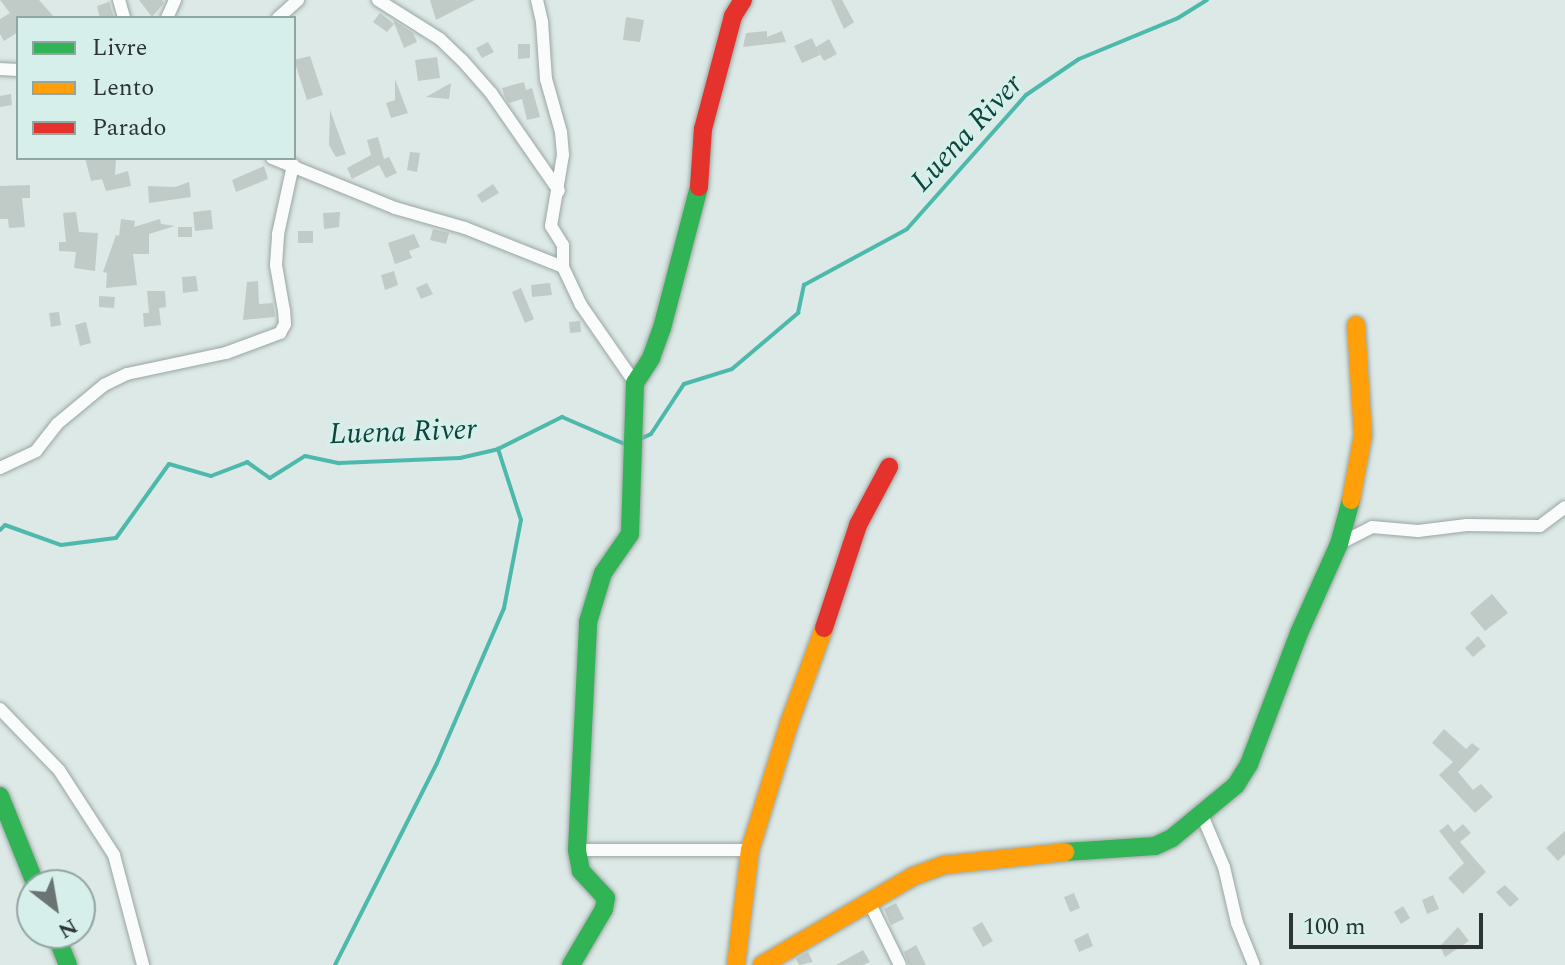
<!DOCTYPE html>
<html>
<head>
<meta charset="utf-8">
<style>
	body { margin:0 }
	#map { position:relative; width:1565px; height:965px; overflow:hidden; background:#dce9e6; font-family:Spectral,serif }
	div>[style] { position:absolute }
	.stream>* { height:4px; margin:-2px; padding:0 2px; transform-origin:2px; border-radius:2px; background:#4db9ad }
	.building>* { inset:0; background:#c0cbc8 }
	.roads { filter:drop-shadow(0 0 2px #9ba5a3) drop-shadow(0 0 2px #9ba5a3) }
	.street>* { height:12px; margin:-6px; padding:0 6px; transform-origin:6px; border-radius:6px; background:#fafcfb }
	.fast>* { height:18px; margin:-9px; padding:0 9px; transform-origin:9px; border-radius:9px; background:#30b455 }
	.slow>* { height:18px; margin:-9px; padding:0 9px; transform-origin:9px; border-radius:9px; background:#ff9f0a }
	.jam>* { height:18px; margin:-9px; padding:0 9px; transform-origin:9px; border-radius:9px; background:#e5322d }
	span { translate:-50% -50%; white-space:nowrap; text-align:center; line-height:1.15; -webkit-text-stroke:7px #d6efea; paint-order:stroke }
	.water-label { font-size:30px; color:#0c453e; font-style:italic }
	.legend { position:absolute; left:16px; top:16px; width:280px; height:144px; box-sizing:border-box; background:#d6efea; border:2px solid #92a5a1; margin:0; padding:10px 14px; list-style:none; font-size:24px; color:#2c3533 }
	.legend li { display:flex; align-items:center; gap:16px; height:40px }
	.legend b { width:40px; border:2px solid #92a5a1 }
	.north { position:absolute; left:16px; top:869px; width:80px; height:80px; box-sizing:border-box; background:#d6efea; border:2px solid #92a5a1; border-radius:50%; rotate:149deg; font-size:22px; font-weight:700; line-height:32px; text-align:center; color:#2c3533 }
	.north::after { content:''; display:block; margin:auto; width:28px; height:36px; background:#6a7472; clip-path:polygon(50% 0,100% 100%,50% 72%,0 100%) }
	.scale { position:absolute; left:1289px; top:913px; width:194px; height:36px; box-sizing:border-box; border:4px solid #2c3533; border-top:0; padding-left:10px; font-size:24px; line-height:28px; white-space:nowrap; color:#2c3533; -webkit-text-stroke:6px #d6efea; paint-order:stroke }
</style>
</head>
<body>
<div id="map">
	<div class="stream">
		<i style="left:638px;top:440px;width:14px;rotate:-25deg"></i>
		<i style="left:651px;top:434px;width:60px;rotate:-56.6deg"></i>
		<i style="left:684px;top:384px;width:50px;rotate:-17.4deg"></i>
		<i style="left:732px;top:369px;width:87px;rotate:-40.3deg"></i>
		<i style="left:798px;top:313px;width:29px;rotate:-78deg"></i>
		<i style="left:804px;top:285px;width:117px;rotate:-28.5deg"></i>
		<i style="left:907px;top:229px;width:179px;rotate:-48.4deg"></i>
		<i style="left:1026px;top:95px;width:64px;rotate:-34.2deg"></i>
		<i style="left:1079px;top:59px;width:107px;rotate:-22.5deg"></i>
		<i style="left:1178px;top:18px;width:34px;rotate:-32deg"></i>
		<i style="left:0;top:530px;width:7px;rotate:-45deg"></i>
		<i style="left:5px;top:525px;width:59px;rotate:19.7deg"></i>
		<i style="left:61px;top:545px;width:55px;rotate:-7.3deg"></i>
		<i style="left:116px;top:538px;width:91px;rotate:-54.4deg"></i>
		<i style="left:169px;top:464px;width:44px;rotate:15.9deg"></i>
		<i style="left:211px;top:476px;width:39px;rotate:-21deg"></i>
		<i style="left:247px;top:462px;width:28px;rotate:35deg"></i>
		<i style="left:270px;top:478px;width:41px;rotate:-32.2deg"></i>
		<i style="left:305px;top:456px;width:35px;rotate:12deg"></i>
		<i style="left:339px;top:463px;width:121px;rotate:-2.4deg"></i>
		<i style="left:460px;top:458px;width:39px;rotate:-13deg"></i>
		<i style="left:498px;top:449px;width:72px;rotate:-26.6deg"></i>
		<i style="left:562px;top:417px;width:71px;rotate:23.3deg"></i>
		<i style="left:335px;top:965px;width:226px;rotate:-63.2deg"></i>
		<i style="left:437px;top:763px;width:169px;rotate:-66.6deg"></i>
		<i style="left:504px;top:608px;width:90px;rotate:-79.1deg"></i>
		<i style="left:521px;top:520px;width:75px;rotate:-107.9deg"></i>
	</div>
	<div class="building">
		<i style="clip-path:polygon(0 0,39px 0,55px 18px,18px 18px,18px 32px,4px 41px,0 34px,0 19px,10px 13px)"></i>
		<i style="clip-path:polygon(139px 0,162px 0,164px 3px,152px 17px)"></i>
		<i style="clip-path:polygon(430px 0,475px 0,436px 20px)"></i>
		<i style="clip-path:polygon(831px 0,842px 0,854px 22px,844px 29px)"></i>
		<i style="clip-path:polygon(109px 2px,114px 18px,100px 18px,97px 6px)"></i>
		<i style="clip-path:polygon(380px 13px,394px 24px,387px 32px,373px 22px)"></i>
		<i style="clip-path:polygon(626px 17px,644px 20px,640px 42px,623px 40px)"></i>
		<i style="clip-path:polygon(393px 20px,413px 33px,417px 42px,404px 48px)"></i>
		<i style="clip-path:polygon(767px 31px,767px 37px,782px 31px,786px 42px,743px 47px,746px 33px)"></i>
		<i style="clip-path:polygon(812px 38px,816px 47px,829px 39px,837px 54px,824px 61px,817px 49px,820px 55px,802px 63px,794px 46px)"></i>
		<i style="clip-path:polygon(488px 42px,494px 52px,482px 58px,476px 48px)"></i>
		<i style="clip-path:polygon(518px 44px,530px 44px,530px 58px,518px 59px)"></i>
		<i style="clip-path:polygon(310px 56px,323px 95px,307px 100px,294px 60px)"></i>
		<i style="clip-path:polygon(437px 57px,440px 78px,418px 81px,415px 60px)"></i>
		<i style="clip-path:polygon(395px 79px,408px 113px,391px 118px,386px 103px,395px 100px)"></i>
		<i style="clip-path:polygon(524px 82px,526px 90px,532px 88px,540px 117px,527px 120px,522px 99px,509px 103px,505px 97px,502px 88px)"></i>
		<i style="clip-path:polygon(451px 83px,449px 99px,426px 97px)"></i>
		<i style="clip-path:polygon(11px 94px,12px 105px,0 107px,0 96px)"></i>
		<i style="clip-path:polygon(330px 110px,346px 154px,336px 157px,329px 145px)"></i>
		<i style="clip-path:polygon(378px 137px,384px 159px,389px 157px,397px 173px,386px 178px,379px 165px,352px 179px,347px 168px,371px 155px,367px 140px)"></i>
		<i style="clip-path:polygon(410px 152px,420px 153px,417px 172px,407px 170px)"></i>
		<i style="clip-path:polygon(85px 158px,116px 158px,115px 175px,128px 171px,131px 186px,106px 191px,102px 179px,91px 181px)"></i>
		<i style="clip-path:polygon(264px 166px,268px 179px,236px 192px,232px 180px)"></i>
		<i style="clip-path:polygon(189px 182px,191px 197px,149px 203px,148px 186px,175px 187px)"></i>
		<i style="clip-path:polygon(493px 184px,499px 193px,482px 203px,477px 195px)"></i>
		<i style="clip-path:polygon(30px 185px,30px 198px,22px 198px,25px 227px,9px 228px,8px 219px,0 219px,0 186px)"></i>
		<i style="clip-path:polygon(211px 210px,213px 229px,195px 231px,193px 212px)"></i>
		<i style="clip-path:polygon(76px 212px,79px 232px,98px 233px,95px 271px,74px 268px,76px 252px,59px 251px,59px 242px,66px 242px,63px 213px)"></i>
		<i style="clip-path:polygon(340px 212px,339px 227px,324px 229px,323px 213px)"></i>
		<i style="clip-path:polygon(121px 219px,135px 221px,134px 227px,160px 219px,161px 224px,175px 226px,149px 234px,149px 254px,133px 254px,137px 285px,106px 288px,107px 273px,103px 272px,116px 235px,119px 236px)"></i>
		<i style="clip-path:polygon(178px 227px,192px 227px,192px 237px,178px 237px)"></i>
		<i style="clip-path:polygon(433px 229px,449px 233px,446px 244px,430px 240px)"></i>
		<i style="clip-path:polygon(298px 231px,313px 231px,313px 243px,298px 243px)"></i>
		<i style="clip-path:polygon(414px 234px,420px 247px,409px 251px,412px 258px,395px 264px,388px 243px)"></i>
		<i style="clip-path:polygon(394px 271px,398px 285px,385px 290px,381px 275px)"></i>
		<i style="clip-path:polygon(196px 276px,198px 291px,183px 293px,182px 277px)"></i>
		<i style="clip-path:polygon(258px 281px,259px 304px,273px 303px,275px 317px,243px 320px,247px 282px)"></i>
		<i style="clip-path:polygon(427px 283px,433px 294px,421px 299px,416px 288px)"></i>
		<i style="clip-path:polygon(550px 283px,552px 295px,532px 297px,531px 285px)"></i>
		<i style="clip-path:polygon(521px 288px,534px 319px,525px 323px,512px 292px)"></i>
		<i style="clip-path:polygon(147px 291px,165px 291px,166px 307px,159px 308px,161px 325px,144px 327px,143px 313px,149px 313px)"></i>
		<i style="clip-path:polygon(99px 296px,115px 297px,114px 308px,99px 307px)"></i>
		<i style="clip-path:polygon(59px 312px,61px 325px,51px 327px,49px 313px)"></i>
		<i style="clip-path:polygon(580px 321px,581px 332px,570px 333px,569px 322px)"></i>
		<i style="clip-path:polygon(86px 322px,91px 343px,80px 346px,75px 325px)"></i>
		<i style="clip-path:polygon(1492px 594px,1508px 613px,1485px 631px,1470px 613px)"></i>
		<i style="clip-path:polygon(1478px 636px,1486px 646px,1473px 657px,1465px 648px)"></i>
		<i style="clip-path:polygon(1444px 729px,1466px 749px,1472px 743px,1480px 749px,1458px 772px,1473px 790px,1481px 784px,1493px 797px,1475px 813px,1439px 775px,1453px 762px,1432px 743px)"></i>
		<i style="clip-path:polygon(1448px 824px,1454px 832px,1463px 824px,1471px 833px,1460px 842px,1486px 872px,1463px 894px,1448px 878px,1464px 863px,1439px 831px)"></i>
		<i style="clip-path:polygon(1565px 831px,1565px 854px,1558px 861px,1546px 848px)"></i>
		<i style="clip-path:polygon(1505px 885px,1519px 899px,1510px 907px,1496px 892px)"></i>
		<i style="clip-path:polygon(1074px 893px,1080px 908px,1070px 912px,1064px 897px)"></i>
		<i style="clip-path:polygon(1433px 895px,1439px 909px,1427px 914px,1422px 900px)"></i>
		<i style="clip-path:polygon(896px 903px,904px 919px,891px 925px,884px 909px)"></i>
		<i style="clip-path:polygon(1403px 906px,1410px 918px,1401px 924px,1394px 912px)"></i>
		<i style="clip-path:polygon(982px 922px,993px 941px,983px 947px,972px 928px)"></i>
		<i style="clip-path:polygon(1458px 927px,1469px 941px,1445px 957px,1440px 946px)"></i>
		<i style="clip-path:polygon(1088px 933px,1093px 946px,1079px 952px,1074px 940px)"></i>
		<i style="clip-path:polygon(916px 945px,926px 965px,909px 965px,904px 952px)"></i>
		<i style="clip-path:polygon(863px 950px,870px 962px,863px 965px,836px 965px)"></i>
		<i style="clip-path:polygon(808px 952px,813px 962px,799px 965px,796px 959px)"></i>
	</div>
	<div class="roads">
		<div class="street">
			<i style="left:119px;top:0;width:19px;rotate:74deg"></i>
			<i style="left:378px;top:0;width:73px;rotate:32.2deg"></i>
			<i style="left:440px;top:39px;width:30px;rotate:44deg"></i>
			<i style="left:462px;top:60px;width:44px;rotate:48.7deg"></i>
			<i style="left:491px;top:93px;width:119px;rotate:55.2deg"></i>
			<i style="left:537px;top:0;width:23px;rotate:77deg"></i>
			<i style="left:542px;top:22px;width:57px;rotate:86deg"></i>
			<i style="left:546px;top:79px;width:55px;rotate:74.2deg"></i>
			<i style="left:561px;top:132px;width:23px;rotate:85deg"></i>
			<i style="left:563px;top:155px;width:72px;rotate:99.6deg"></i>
			<i style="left:551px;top:226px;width:22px;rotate:58deg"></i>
			<i style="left:563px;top:245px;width:22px;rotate:90deg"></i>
			<i style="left:563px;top:267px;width:42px;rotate:64.7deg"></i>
			<i style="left:581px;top:305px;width:95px;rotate:55.3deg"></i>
			<i style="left:167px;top:18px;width:20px;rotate:-66deg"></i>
			<i style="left:278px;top:18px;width:27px;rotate:-42deg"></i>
			<i style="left:0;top:69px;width:18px;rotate:3deg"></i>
			<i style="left:272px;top:158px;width:133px;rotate:22.1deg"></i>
			<i style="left:395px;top:208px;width:73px;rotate:15.9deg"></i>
			<i style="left:465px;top:228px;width:105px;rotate:21.7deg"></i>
			<i style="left:0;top:468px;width:40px;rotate:-25deg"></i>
			<i style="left:36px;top:451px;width:34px;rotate:-52deg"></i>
			<i style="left:57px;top:424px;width:61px;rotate:-39.7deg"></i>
			<i style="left:104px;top:385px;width:25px;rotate:-26deg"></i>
			<i style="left:127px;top:374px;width:101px;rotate:-12deg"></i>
			<i style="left:226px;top:353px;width:58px;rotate:-20.3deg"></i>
			<i style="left:280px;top:333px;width:10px;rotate:-61deg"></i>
			<i style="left:285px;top:324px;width:13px;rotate:-94deg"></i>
			<i style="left:284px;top:311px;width:47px;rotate:-99.9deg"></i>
			<i style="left:276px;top:265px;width:31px;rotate:-86deg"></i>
			<i style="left:278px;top:234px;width:71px;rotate:-77.7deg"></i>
			<i style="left:1339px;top:544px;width:37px;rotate:-27deg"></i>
			<i style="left:1372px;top:527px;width:46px;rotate:5deg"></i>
			<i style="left:1418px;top:531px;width:49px;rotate:-7deg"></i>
			<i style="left:1467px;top:525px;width:73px;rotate:0.8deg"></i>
			<i style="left:1540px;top:526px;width:31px;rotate:-37deg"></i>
			<i style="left:0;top:709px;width:85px;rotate:46deg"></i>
			<i style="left:59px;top:770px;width:101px;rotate:57.1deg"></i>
			<i style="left:114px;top:855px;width:114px;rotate:75.2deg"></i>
			<i style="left:1202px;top:815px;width:56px;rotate:67.1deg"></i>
			<i style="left:1224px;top:867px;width:57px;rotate:76.9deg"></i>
			<i style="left:1237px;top:923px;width:45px;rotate:68deg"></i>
			<i style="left:577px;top:850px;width:173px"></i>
			<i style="left:870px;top:904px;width:68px;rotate:63.8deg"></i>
		</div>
		<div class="fast">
			<i style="left:0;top:796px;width:96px;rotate:68deg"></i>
			<i style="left:1065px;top:852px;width:90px;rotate:-3.8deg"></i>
			<i style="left:1155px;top:846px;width:19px;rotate:-25deg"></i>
			<i style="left:1172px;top:838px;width:83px;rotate:-39.6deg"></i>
			<i style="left:1236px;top:785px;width:25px;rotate:-58deg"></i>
			<i style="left:1249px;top:764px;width:140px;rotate:-69.1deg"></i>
			<i style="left:1299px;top:633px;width:98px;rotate:-65.8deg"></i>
			<i style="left:1339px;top:544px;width:46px;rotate:-74.7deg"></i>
			<i style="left:55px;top:933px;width:35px;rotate:68deg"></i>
			<i style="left:571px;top:965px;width:65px;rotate:-59.5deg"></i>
			<i style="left:604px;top:909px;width:11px;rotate:-80deg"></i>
			<i style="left:606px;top:898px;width:37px;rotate:-133deg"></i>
			<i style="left:581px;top:871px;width:21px;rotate:-101deg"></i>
			<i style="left:577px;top:850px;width:228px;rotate:-87.2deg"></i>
			<i style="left:588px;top:622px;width:51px;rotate:-73deg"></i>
			<i style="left:603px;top:573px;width:47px;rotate:-55.3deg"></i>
			<i style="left:630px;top:534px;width:151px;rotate:-88.1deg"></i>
			<i style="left:635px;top:383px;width:30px;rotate:-57deg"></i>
			<i style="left:651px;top:358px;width:32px;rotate:-70deg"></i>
			<i style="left:662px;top:328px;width:146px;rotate:-75.3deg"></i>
		</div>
		<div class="slow">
			<i style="left:1351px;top:500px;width:66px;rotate:-79.5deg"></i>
			<i style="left:1363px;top:435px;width:110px;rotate:-93.6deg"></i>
			<i style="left:736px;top:965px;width:116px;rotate:-83.1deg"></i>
			<i style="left:750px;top:850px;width:135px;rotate:-72.8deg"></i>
			<i style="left:790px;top:721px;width:99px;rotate:-69.9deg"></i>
			<i style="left:762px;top:965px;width:176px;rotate:-30.4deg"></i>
			<i style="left:914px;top:876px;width:32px;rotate:-20deg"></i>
			<i style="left:944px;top:865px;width:122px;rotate:-6.1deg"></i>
		</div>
		<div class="jam">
			<i style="left:699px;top:187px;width:58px;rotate:-86.1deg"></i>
			<i style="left:703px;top:129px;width:117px;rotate:-75.1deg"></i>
			<i style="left:733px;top:16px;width:19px;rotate:-58deg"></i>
			<i style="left:824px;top:628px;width:108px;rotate:-71.7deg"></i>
			<i style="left:858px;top:525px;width:66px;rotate:-61.9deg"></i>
		</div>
	</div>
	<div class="water-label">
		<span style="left:967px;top:133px;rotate:-47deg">Luena River</span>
		<span style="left:403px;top:432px;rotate:-2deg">Luena River</span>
	</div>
	<ul class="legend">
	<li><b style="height:10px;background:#30b455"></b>Livre</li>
	<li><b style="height:10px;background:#ff9f0a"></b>Lento</li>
	<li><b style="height:10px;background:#e5322d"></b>Parado</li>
	</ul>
	<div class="north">N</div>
	<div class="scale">100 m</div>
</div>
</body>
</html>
